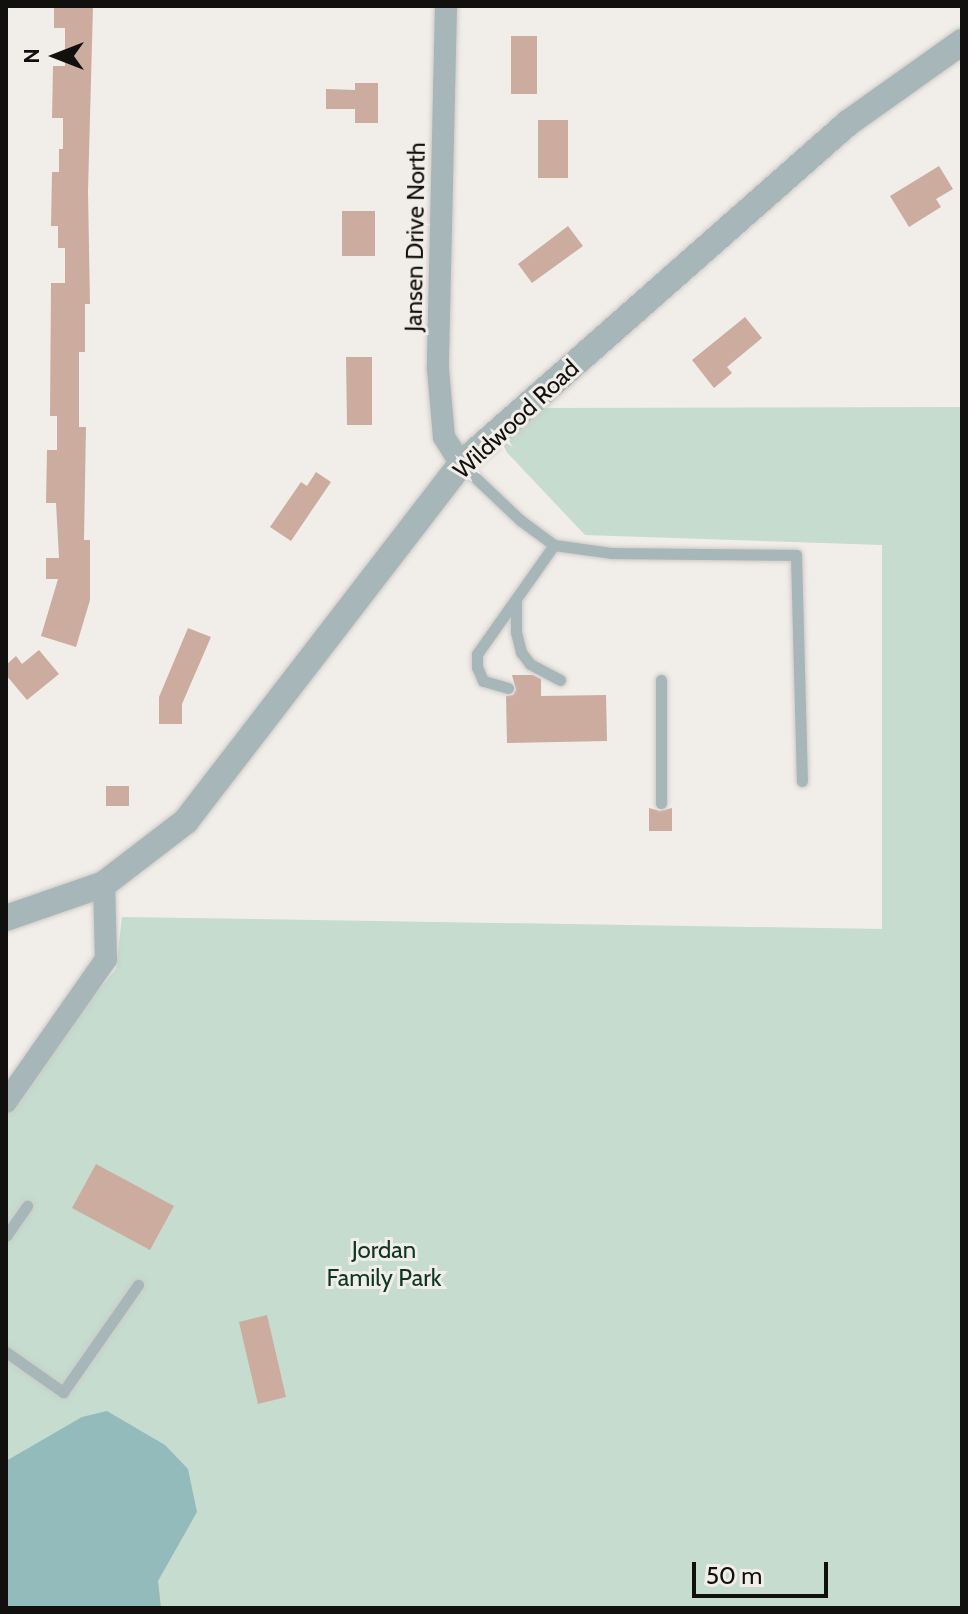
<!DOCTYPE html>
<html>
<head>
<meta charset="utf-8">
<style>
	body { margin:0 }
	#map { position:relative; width:968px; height:1614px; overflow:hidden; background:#f1ede9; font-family:Cabin,sans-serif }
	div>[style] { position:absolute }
	.green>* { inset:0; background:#c5dccf }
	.water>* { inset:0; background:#94bbbb }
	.building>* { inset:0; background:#cdaca0 }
	.roads { filter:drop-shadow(0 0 2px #cdcac6) drop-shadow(0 0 2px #cdcac6) }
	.service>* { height:11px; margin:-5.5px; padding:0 5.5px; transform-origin:5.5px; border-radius:5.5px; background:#a6b6b9 }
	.minor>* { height:22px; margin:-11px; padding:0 11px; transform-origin:11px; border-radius:11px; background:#a6b6b9 }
	.tertiary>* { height:26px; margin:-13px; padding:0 13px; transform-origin:13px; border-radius:13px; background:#a6b6b9 }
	span { translate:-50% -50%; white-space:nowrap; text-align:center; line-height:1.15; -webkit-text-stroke:6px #f1ede9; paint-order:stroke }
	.street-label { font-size:24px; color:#11100e }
	.park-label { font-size:24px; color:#0c3724 }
	.frame { position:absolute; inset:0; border:8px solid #11100e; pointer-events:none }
	.north { position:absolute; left:16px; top:16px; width:80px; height:80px; -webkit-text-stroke:6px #f1ede9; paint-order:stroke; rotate:270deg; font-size:22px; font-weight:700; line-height:32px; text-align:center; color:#11100e }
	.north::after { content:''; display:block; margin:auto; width:28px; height:36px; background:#11100e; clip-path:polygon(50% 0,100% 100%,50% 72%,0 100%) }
	.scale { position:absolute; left:692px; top:1562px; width:136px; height:36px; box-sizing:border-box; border:4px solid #11100e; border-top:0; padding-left:10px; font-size:24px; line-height:28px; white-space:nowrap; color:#11100e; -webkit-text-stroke:6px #f1ede9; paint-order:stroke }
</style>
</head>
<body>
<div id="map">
	<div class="green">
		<i style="clip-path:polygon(962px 407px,962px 1608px,6px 1608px,6px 1116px,73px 1020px,116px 969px,122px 917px,882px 929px,882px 545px,585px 535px,499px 444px,540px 408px)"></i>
	</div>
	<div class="water">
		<i style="clip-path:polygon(107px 1411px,165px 1445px,188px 1469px,197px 1512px,158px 1581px,161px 1608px,6px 1608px,6px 1461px,82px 1417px)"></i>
	</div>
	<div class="building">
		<i style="clip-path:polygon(54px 6px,93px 6px,88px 191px,90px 304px,85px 304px,85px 352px,79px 352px,79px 427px,86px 427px,84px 540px,90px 540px,90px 600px,76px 647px,41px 636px,58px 579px,46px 579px,46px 558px,59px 558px,56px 503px,46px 503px,47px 450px,57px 450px,57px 416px,50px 416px,51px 283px,65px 283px,65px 248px,58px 248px,58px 226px,51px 226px,52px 172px,59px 172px,59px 149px,63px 149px,63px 118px,52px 118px,53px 66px,65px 66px,65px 28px,54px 28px)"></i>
		<i style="clip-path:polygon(511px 36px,537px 36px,537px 94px,511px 94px)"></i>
		<i style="clip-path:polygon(355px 83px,378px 83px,378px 123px,355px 123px,355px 109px,326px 109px,326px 89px,355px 90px)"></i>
		<i style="clip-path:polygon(538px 120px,568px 120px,568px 178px,538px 178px)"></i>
		<i style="clip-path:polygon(939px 166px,953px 189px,936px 199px,941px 207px,909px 227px,890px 196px)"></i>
		<i style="clip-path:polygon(342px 211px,375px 211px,375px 256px,342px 256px)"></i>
		<i style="clip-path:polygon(568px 226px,583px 246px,532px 283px,518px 264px)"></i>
		<i style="clip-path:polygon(745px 317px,762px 338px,727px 367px,732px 373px,714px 388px,692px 360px)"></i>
		<i style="clip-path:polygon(346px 357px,372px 357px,372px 425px,347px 425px)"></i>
		<i style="clip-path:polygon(316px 472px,331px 482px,291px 541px,270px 527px,301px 482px,307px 486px)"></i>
		<i style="clip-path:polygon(188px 628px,211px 637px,182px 704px,182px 724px,159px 724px,159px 697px)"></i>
		<i style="clip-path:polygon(39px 650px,59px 674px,27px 700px,6px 675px,6px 665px,16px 656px,22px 664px)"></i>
		<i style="clip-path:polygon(512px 675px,533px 675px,541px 679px,541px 696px,606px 695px,607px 741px,507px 743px,506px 696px,513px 695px,516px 690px)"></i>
		<i style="clip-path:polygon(106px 786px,129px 786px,129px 806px,106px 806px)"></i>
		<i style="clip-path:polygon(649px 808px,660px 811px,672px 808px,672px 831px,649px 831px)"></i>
		<i style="clip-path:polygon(96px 1164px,174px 1206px,150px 1250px,72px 1208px)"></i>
		<i style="clip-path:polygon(267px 1315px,286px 1397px,258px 1404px,239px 1322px)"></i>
	</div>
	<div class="roads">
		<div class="service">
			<i style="left:462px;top:465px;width:80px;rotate:43.5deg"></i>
			<i style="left:520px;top:520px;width:42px;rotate:36.3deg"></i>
			<i style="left:554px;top:545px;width:59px;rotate:7.9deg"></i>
			<i style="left:612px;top:553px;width:184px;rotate:0.6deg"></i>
			<i style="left:796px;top:555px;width:226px;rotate:88.5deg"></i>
			<i style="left:516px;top:602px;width:30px;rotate:90deg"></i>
			<i style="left:516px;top:632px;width:21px;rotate:76deg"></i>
			<i style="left:521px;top:652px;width:15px;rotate:53deg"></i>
			<i style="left:530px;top:664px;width:34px;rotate:28deg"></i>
			<i style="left:661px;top:680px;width:123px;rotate:90deg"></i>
			<i style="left:508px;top:688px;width:26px;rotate:-164deg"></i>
			<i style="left:483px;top:681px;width:15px;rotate:-113deg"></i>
			<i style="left:477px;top:667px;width:13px;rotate:-90deg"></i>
			<i style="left:477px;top:654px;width:133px;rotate:-54.8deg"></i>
			<i style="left:6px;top:1236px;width:37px;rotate:-55deg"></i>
			<i style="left:6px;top:1352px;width:70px;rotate:35.1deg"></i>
			<i style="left:63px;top:1392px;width:131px;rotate:-55deg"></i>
		</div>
		<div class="minor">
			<i style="left:446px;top:6px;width:363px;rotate:91.3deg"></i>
			<i style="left:438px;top:369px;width:68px;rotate:85deg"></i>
			<i style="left:444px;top:437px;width:32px;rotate:58deg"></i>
			<i style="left:6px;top:1102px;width:174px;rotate:-55deg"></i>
			<i style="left:106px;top:959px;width:75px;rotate:-91.5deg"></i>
		</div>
		<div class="tertiary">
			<i style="left:6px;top:918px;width:104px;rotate:-19.1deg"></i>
			<i style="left:104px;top:884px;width:103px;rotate:-37.5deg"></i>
			<i style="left:186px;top:821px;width:451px;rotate:-52.4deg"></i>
			<i style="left:461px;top:464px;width:516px;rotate:-41.38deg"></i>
			<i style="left:848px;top:123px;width:140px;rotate:-35.4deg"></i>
		</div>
	</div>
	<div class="street-label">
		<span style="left:415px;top:237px;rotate:-89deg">Jansen Drive North</span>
		<span style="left:516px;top:419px;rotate:-43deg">Wildwood Road</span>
	</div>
	<div class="park-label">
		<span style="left:384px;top:1264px">Jordan<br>Family Park</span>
	</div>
	<div class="frame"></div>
	<div class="north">N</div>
	<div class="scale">50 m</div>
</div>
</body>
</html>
